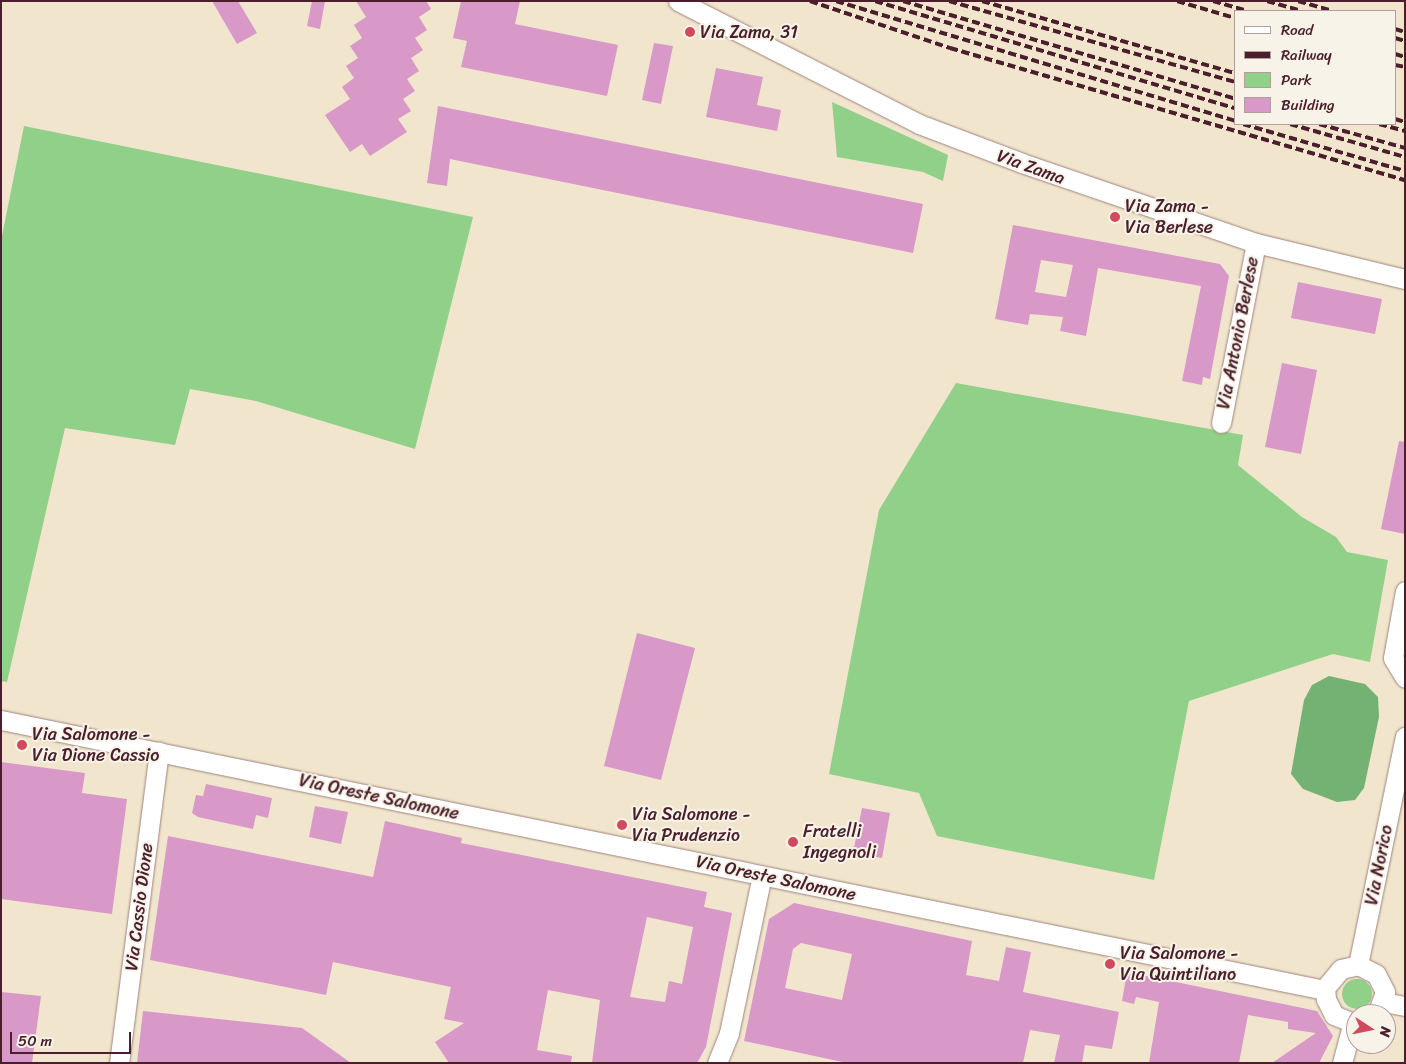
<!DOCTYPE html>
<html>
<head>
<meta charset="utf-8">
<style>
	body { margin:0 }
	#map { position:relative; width:1406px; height:1064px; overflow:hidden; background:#f1e6cd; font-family:Sriracha,sans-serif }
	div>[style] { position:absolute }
	.green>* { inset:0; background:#90d088 }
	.round { border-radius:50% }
	.forest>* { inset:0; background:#74b274 }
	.building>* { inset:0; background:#d898c8 }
	.roads { filter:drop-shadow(0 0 1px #9e827c) drop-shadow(0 0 1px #9e827c) }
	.minor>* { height:19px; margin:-9.5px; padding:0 9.5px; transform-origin:9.5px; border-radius:9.5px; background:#fff }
	.rail>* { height:4px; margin-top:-2px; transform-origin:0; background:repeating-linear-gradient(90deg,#4a1f2b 0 8px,transparent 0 12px) }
	.dots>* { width:14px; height:14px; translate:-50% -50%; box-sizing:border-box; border:2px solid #f7f3e8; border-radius:50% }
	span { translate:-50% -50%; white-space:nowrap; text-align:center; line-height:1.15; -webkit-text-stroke:4px #f7f3e8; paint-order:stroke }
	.poi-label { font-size:18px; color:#4a1f2b }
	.left { translate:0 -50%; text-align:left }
	.street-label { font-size:18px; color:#4a1f2b }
	.frame { position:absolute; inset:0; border:2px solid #4a1f2b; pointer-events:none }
	.legend { position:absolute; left:1234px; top:10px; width:162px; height:115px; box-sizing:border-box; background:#f7f3e8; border:1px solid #b29e9c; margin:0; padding:6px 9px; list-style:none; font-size:15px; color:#4a1f2b }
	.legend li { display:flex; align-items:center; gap:10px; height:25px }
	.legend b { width:25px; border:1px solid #b29e9c }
	.north { position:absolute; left:1346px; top:1004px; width:50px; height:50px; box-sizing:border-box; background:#f7f3e8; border:1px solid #b29e9c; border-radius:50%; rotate:101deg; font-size:14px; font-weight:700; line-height:20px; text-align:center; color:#4a1f2b }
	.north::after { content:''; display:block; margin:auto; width:18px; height:22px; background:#d1495b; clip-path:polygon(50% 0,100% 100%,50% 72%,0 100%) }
	.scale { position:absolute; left:10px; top:1032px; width:121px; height:22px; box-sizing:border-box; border:2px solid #4a1f2b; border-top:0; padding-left:6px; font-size:15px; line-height:18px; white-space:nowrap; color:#4a1f2b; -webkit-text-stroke:4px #f7f3e8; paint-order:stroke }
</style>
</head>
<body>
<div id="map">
	<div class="green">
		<i style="clip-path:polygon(832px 102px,948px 155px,943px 181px,923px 172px,837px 157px)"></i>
		<i style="clip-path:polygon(24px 126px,473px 217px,415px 449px,256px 401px,190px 389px,175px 445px,65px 428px,7px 682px,1px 681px,1px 241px)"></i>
		<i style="clip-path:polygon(956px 383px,1243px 435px,1238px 465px,1302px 517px,1336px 537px,1347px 552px,1388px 560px,1370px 662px,1333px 654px,1189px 701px,1154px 880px,937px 836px,919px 793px,829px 774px,879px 510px)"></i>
		<i class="round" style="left:1342px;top:979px;width:30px;height:30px"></i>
	</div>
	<div class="forest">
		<i style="clip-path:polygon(1329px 676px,1365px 684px,1378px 697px,1379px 717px,1364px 788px,1355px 800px,1337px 802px,1303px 789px,1291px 774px,1304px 700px,1312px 685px)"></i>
	</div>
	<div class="building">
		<i style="clip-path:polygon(212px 1px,238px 1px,257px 33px,237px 44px)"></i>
		<i style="clip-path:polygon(312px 1px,325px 1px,320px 29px,307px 26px)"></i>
		<i style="clip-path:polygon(356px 1px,426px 1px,431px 9px,419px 17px,427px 30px,415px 38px,423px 50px,411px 58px,419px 71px,407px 79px,415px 91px,403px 99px,411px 111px,398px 119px,407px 132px,370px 156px,362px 144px,350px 152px,325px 115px,350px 99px,342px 87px,354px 78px,346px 66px,358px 58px,350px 46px,362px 38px,354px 25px,366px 17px)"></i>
		<i style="clip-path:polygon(461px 1px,520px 1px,515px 24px,618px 45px,607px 96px,461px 67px,467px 41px,453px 38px)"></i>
		<i style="clip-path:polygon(654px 43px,673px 46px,661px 104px,642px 100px)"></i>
		<i style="clip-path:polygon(716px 68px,763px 77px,757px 105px,781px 110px,777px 131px,706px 117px)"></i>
		<i style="clip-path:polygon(438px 106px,923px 204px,913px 253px,450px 159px,447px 186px,427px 183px)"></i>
		<i style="clip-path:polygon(evenodd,1013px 225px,1220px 264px,1229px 276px,1210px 379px,1203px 377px,1202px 385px,1182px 381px,1201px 286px,1098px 268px,1086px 336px,1060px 331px,1063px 317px,1030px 314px,1028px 325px,995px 319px,1013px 225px,1041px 260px,1073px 265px,1066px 297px,1035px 292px,1041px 260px)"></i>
		<i style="clip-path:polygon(1298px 282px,1382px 299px,1375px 334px,1291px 318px)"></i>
		<i style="clip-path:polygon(1282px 363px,1317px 370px,1301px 454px,1265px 447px)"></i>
		<i style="clip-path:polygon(1399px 441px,1405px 442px,1405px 534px,1381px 529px)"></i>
		<i style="clip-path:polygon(637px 633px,695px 648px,661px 780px,604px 766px)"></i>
		<i style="clip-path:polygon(1px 762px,85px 773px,82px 793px,127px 799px,112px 914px,1px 899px)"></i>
		<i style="clip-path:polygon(206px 784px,272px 798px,268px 818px,256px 815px,253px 829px,198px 817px,192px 813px,196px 795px,203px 796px)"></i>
		<i style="clip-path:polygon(315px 806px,348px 812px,341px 844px,309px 837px)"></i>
		<i style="clip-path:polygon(862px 808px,890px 813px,882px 858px,853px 853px)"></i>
		<i style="clip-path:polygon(evenodd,385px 821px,462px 838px,461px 843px,707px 892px,704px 907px,732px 913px,706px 1047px,697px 1063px,592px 1063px,600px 1000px,548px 990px,537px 1050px,572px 1056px,571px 1063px,449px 1063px,435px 1042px,464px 1023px,444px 1019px,451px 987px,333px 962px,326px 995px,150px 960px,168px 836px,373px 877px,385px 821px,647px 917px,693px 927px,682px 984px,669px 981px,665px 1002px,630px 997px,647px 917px)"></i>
		<i style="clip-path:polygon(evenodd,794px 903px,972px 941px,966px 975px,999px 981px,1006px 947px,1031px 952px,1023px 992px,1119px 1012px,1112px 1049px,1085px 1045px,1082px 1063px,1054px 1063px,1060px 1035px,1030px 1030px,1023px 1063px,847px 1063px,744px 1041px,769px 919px,794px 903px,801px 943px,852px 954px,842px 1000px,785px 988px,793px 949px,801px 943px)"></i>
		<i style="clip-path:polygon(1127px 972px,1317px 1011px,1333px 1036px,1319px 1063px,1272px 1063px,1316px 1033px,1288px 1029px,1288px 1022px,1248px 1015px,1239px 1063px,1149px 1063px,1159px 1002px,1136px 997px,1134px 1004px,1122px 1001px)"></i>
		<i style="clip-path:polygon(1px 992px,41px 996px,32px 1063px,1px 1063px)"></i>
		<i style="clip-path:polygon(143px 1011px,302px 1028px,351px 1063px,137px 1063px)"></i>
	</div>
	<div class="roads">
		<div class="minor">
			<i style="left:678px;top:1px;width:271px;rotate:27deg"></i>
			<i style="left:919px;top:124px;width:110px;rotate:20.7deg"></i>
			<i style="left:1022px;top:163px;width:247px;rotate:18.9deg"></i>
			<i style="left:1256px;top:243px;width:153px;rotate:13.6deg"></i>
			<i style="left:1221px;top:423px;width:183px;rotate:-79deg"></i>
			<i style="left:1405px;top:591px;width:68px;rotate:100.2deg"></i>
			<i style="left:1393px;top:658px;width:23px;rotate:59deg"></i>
			<i style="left:1px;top:720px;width:1351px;rotate:11.53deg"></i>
			<i style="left:1358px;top:965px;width:233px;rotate:-78.4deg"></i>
			<i style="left:1384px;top:1002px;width:21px;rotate:11deg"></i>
			<i style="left:1356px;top:1024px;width:24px;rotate:-158deg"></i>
			<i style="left:1334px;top:1015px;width:18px;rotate:-117deg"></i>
			<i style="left:1326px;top:999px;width:11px;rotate:-95deg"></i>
			<i style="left:1325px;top:988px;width:25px;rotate:-50deg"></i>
			<i style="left:1341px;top:969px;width:17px;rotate:-13deg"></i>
			<i style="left:1358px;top:965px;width:20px;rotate:27deg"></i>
			<i style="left:1376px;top:974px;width:20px;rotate:63deg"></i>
			<i style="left:1385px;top:992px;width:23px;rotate:110deg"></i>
			<i style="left:119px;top:1063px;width:314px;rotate:-82.7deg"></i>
			<i style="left:717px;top:1063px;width:32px;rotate:-68deg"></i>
			<i style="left:729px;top:1033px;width:161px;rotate:-78.2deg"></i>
			<i style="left:1342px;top:1063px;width:39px;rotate:-75deg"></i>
		</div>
	</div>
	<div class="rail">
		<i style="left:810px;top:1px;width:148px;rotate:18.6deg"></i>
		<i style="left:950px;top:48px;width:474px;rotate:16.2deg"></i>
		<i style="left:836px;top:1px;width:417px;rotate:16.7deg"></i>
		<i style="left:875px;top:1px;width:376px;rotate:16.6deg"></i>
		<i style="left:903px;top:1px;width:346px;rotate:16.4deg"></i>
		<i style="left:949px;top:1px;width:297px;rotate:15.8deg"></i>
		<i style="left:982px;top:1px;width:263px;rotate:15.9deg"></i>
		<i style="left:1177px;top:1px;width:60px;rotate:16.3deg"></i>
		<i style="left:1213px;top:1px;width:36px;rotate:16deg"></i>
		<i style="left:1267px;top:1px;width:36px;rotate:16deg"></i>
		<i style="left:1298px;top:1px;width:36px;rotate:16deg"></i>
		<i style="left:1395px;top:29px;width:10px;rotate:17deg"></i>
		<i style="left:1395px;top:38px;width:10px;rotate:17deg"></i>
		<i style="left:1395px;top:54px;width:10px;rotate:17deg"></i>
		<i style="left:1395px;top:65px;width:10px;rotate:11deg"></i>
		<i style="left:1395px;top:119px;width:10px;rotate:17deg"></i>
		<i style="left:1243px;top:124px;width:169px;rotate:16.2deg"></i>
		<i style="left:1290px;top:124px;width:120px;rotate:16deg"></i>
		<i style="left:1319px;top:124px;width:89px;rotate:15.6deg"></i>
		<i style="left:1379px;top:124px;width:27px;rotate:15deg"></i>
	</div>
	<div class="dots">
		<i style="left:690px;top:32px;background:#d1495b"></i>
		<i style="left:1115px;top:217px;background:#d1495b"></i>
		<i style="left:22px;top:745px;background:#d1495b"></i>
		<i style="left:622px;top:825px;background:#d1495b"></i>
		<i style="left:793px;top:842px;background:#d1495b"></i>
		<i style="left:1110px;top:964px;background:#d1495b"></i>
	</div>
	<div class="poi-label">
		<span class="left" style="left:700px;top:32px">Via Zama, 31</span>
		<span class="left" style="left:1125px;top:217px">Via Zama -<br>Via Berlese</span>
		<span class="left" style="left:32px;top:745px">Via Salomone -<br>Via Dione Cassio</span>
		<span class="left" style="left:632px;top:825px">Via Salomone -<br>Via Prudenzio</span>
		<span class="left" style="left:803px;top:842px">Fratelli<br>Ingegnoli</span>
		<span class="left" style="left:1120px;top:964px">Via Salomone -<br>Via Quintiliano</span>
	</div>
	<div class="street-label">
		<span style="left:1031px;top:167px;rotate:20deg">Via Zama</span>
		<span style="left:1238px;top:333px;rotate:-79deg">Via Antonio Berlese</span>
		<span style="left:379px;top:797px;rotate:12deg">Via Oreste Salomone</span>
		<span style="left:1379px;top:865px;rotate:-79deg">Via Norico</span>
		<span style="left:776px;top:878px;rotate:12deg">Via Oreste Salomone</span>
		<span style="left:139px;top:907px;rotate:-83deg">Via Cassio Dione</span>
	</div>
	<div class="frame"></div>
	<ul class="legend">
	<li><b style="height:6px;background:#fff"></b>Road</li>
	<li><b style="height:6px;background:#4a1f2b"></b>Railway</li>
	<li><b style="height:14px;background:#90d088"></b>Park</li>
	<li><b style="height:14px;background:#d898c8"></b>Building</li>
	</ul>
	<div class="north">N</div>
	<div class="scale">50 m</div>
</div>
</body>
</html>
